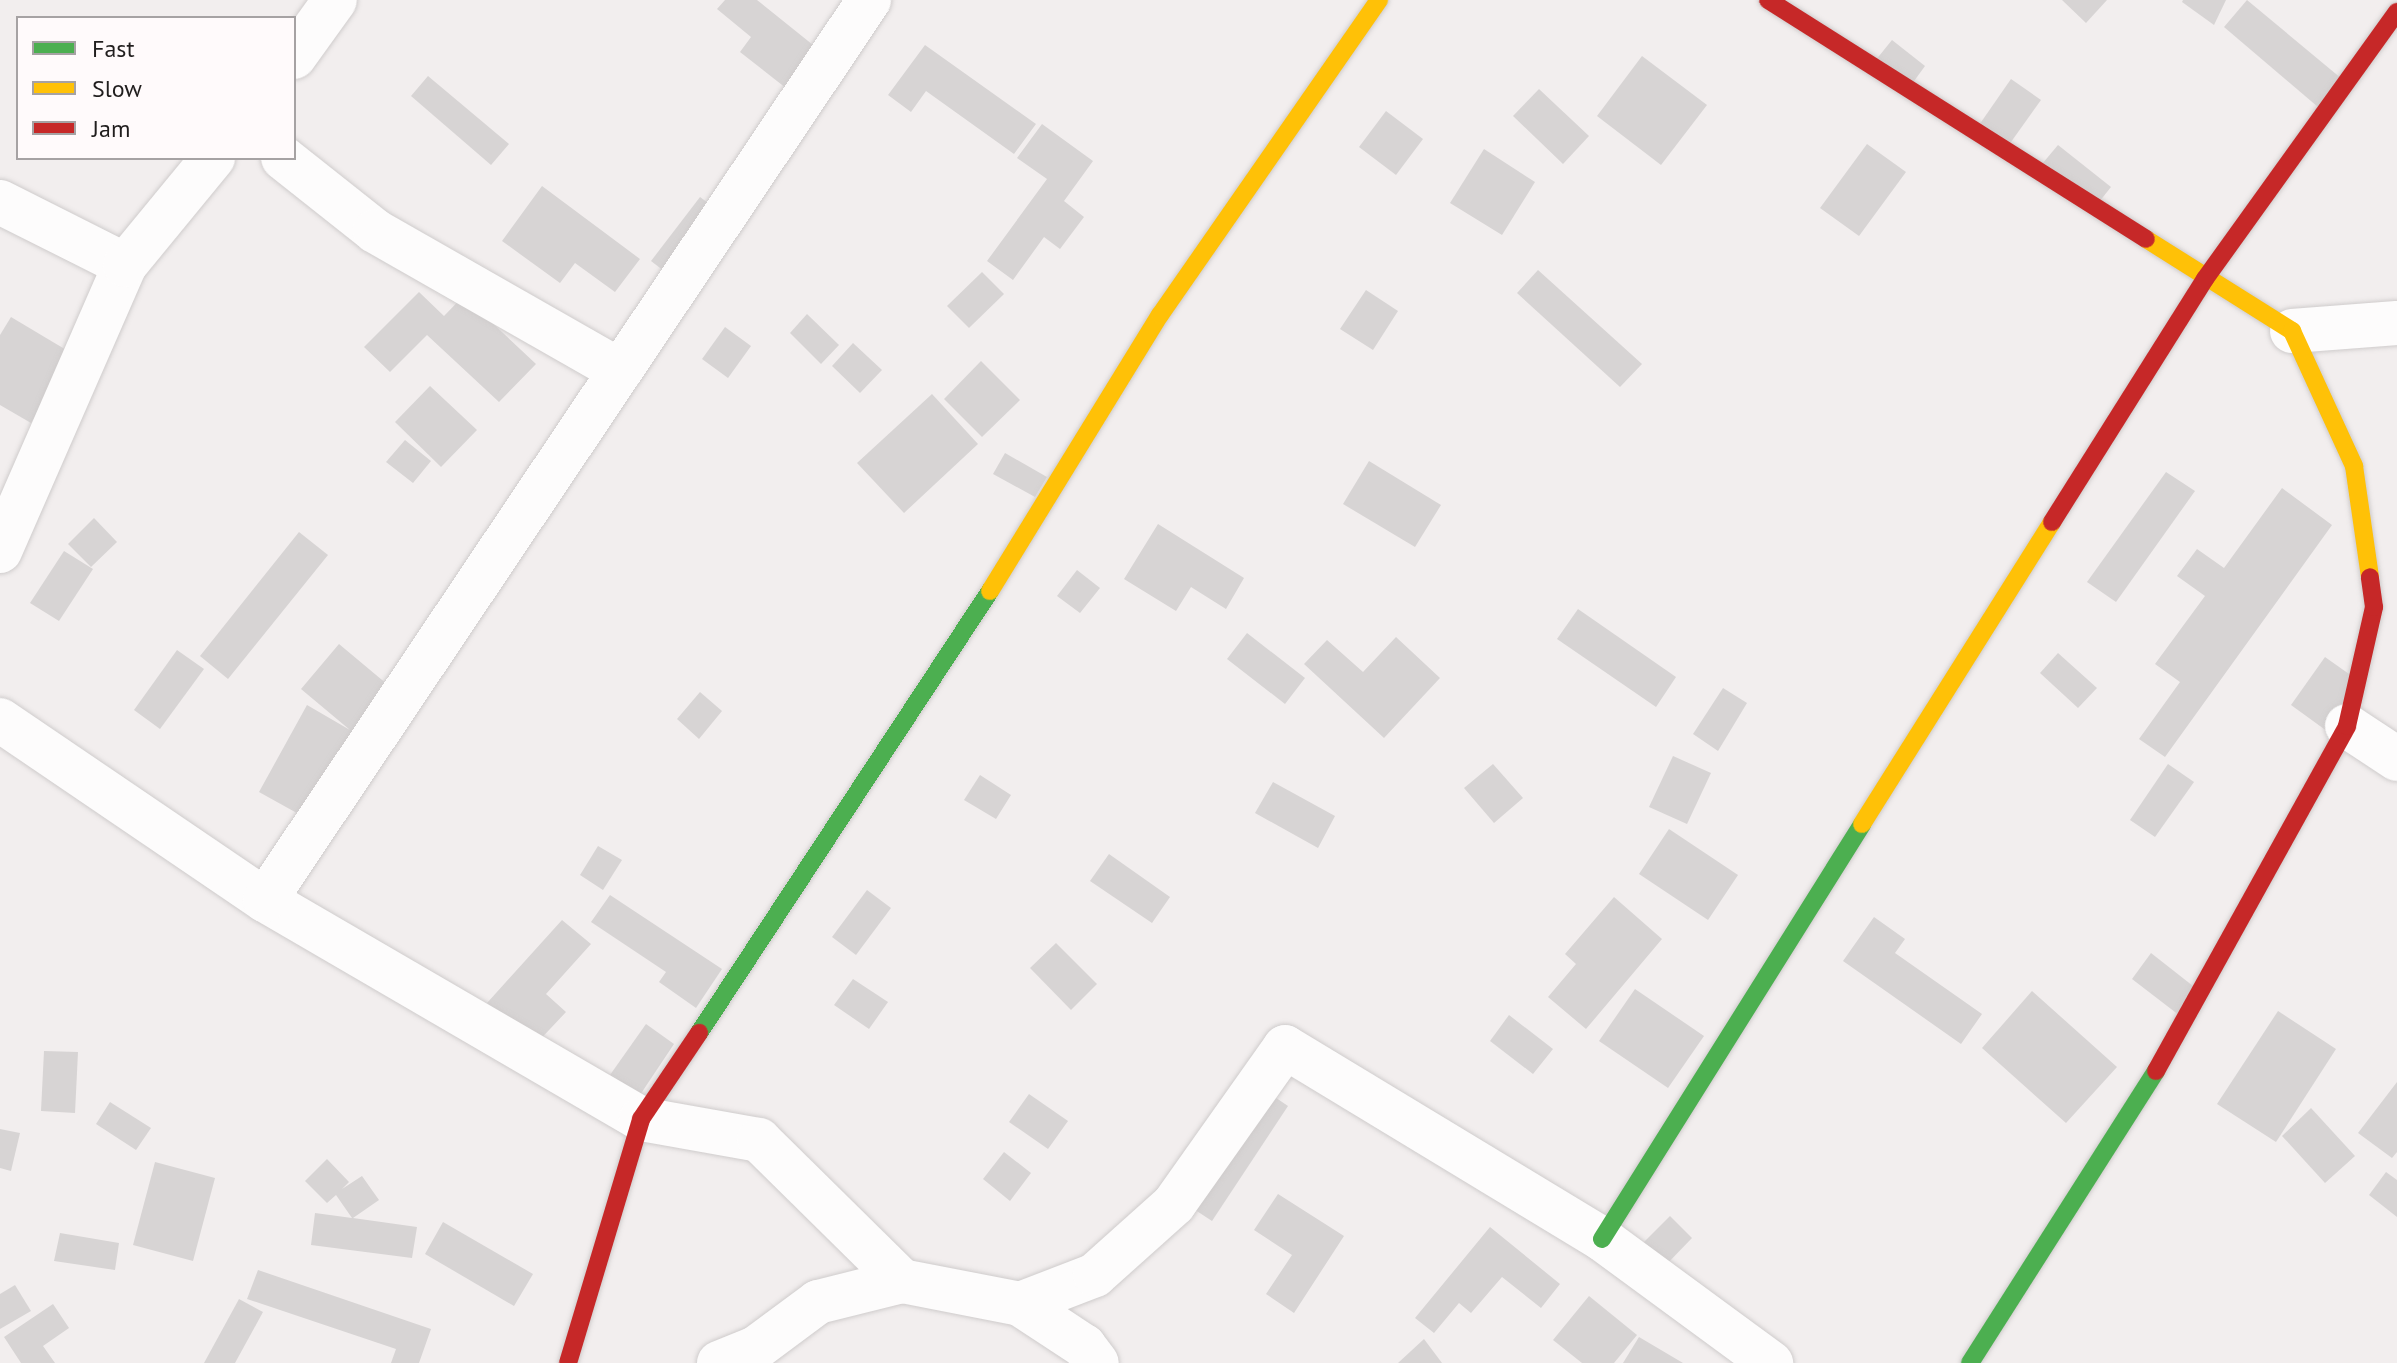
<!DOCTYPE html>
<html>
<head>
<meta charset="utf-8">
<style>
	body { margin:0 }
	#map { position:relative; width:2397px; height:1363px; overflow:hidden; background:#f2eeee; font-family:"PT Sans",sans-serif }
	div>[style] { position:absolute }
	.building>* { inset:0; background:#d7d4d4 }
	.roads { filter:drop-shadow(0 0 2px #cfcccc) drop-shadow(0 0 2px #cfcccc) }
	.street>* { height:44px; margin:-22px; padding:0 22px; transform-origin:22px; border-radius:22px; background:#fdfcfc }
	.fast>* { height:18px; margin:-9px; padding:0 9px; transform-origin:9px; border-radius:9px; background:#4caf50 }
	.slow>* { height:18px; margin:-9px; padding:0 9px; transform-origin:9px; border-radius:9px; background:#ffc107 }
	.jam>* { height:18px; margin:-9px; padding:0 9px; transform-origin:9px; border-radius:9px; background:#c62828 }
	span { translate:-50% -50%; white-space:nowrap; text-align:center; line-height:1.15; -webkit-text-stroke:8px #fffafb; paint-order:stroke }
	.legend { position:absolute; left:16px; top:16px; width:280px; height:144px; box-sizing:border-box; background:#fffafb; border:2px solid #a6a2a3; margin:0; padding:10px 14px; list-style:none; font-size:24px; color:#211e1e }
	.legend li { display:flex; align-items:center; gap:16px; height:40px }
	.legend b { width:40px; border:2px solid #a6a2a3 }
</style>
</head>
<body>
<div id="map">
	<div class="building">
		<i style="clip-path:polygon(725px 0,757px 0,823px 53px,791px 92px,740px 52px,751px 37px,717px 9px)"></i>
		<i style="clip-path:polygon(2062px 0,2107px 0,2086px 23px)"></i>
		<i style="clip-path:polygon(2226px 0,2214px 25px,2182px 2px,2183px 0)"></i>
		<i style="clip-path:polygon(2247px 0,2342px 79px,2318px 107px,2224px 27px)"></i>
		<i style="clip-path:polygon(1892px 40px,1925px 66px,1909px 88px,1875px 61px)"></i>
		<i style="clip-path:polygon(925px 45px,1036px 124px,1014px 154px,926px 91px,911px 112px,888px 95px)"></i>
		<i style="clip-path:polygon(1642px 56px,1707px 105px,1661px 165px,1597px 116px)"></i>
		<i style="clip-path:polygon(428px 76px,509px 144px,491px 165px,411px 96px)"></i>
		<i style="clip-path:polygon(2011px 79px,2041px 100px,2006px 149px,1977px 128px)"></i>
		<i style="clip-path:polygon(1539px 89px,1589px 136px,1563px 164px,1513px 116px)"></i>
		<i style="clip-path:polygon(1386px 111px,1423px 139px,1396px 175px,1359px 147px)"></i>
		<i style="clip-path:polygon(1042px 124px,1093px 161px,1064px 201px,1084px 217px,1060px 249px,1044px 237px,1013px 280px,987px 261px,1047px 179px,1017px 158px)"></i>
		<i style="clip-path:polygon(1867px 144px,1906px 172px,1859px 236px,1820px 208px)"></i>
		<i style="clip-path:polygon(2058px 145px,2111px 187px,2091px 212px,2037px 170px)"></i>
		<i style="clip-path:polygon(1484px 149px,1535px 182px,1502px 235px,1450px 203px)"></i>
		<i style="clip-path:polygon(542px 186px,640px 259px,615px 292px,575px 263px,560px 283px,502px 241px)"></i>
		<i style="clip-path:polygon(700px 197px,723px 214px,673px 278px,651px 261px)"></i>
		<i style="clip-path:polygon(1538px 270px,1642px 364px,1620px 387px,1517px 293px)"></i>
		<i style="clip-path:polygon(982px 272px,1004px 294px,969px 328px,947px 306px)"></i>
		<i style="clip-path:polygon(475px 284px,485px 316px,536px 364px,499px 402px,427px 335px,390px 372px,364px 347px,419px 292px,444px 316px)"></i>
		<i style="clip-path:polygon(1366px 290px,1398px 311px,1373px 350px,1340px 329px)"></i>
		<i style="clip-path:polygon(807px 314px,839px 345px,821px 364px,790px 333px)"></i>
		<i style="clip-path:polygon(11px 317px,73px 354px,31px 423px,0 405px,0 335px)"></i>
		<i style="clip-path:polygon(725px 327px,751px 346px,728px 378px,702px 359px)"></i>
		<i style="clip-path:polygon(853px 343px,882px 370px,860px 393px,832px 366px)"></i>
		<i style="clip-path:polygon(981px 361px,1020px 400px,982px 437px,944px 399px)"></i>
		<i style="clip-path:polygon(430px 386px,477px 430px,441px 467px,395px 422px)"></i>
		<i style="clip-path:polygon(932px 394px,978px 444px,904px 513px,857px 463px)"></i>
		<i style="clip-path:polygon(405px 440px,431px 461px,413px 483px,386px 462px)"></i>
		<i style="clip-path:polygon(1005px 453px,1047px 477px,1035px 497px,993px 474px)"></i>
		<i style="clip-path:polygon(1369px 461px,1441px 505px,1415px 547px,1343px 504px)"></i>
		<i style="clip-path:polygon(2166px 472px,2195px 491px,2116px 602px,2087px 582px)"></i>
		<i style="clip-path:polygon(2282px 488px,2332px 525px,2165px 757px,2139px 739px,2180px 682px,2155px 664px,2205px 596px,2177px 576px,2197px 549px,2224px 568px)"></i>
		<i style="clip-path:polygon(94px 518px,117px 542px,91px 567px,68px 544px)"></i>
		<i style="clip-path:polygon(1158px 524px,1244px 578px,1226px 609px,1191px 587px,1176px 611px,1124px 579px)"></i>
		<i style="clip-path:polygon(299px 532px,328px 555px,228px 679px,200px 656px)"></i>
		<i style="clip-path:polygon(64px 551px,93px 569px,59px 621px,30px 603px)"></i>
		<i style="clip-path:polygon(1077px 570px,1100px 588px,1080px 613px,1057px 596px)"></i>
		<i style="clip-path:polygon(1578px 609px,1676px 677px,1656px 707px,1557px 639px)"></i>
		<i style="clip-path:polygon(1247px 633px,1305px 678px,1285px 704px,1227px 659px)"></i>
		<i style="clip-path:polygon(1396px 637px,1440px 678px,1384px 738px,1304px 664px,1327px 640px,1363px 672px)"></i>
		<i style="clip-path:polygon(339px 644px,400px 695px,304px 817px,259px 792px,307px 705px,350px 730px,301px 689px)"></i>
		<i style="clip-path:polygon(177px 650px,204px 669px,160px 729px,134px 710px)"></i>
		<i style="clip-path:polygon(2058px 653px,2097px 688px,2078px 708px,2040px 673px)"></i>
		<i style="clip-path:polygon(2325px 657px,2366px 686px,2331px 734px,2291px 705px)"></i>
		<i style="clip-path:polygon(1723px 688px,1747px 703px,1718px 751px,1693px 734px)"></i>
		<i style="clip-path:polygon(700px 692px,722px 711px,699px 739px,677px 719px)"></i>
		<i style="clip-path:polygon(1673px 756px,1711px 773px,1687px 824px,1649px 807px)"></i>
		<i style="clip-path:polygon(1493px 764px,1523px 798px,1494px 823px,1464px 788px)"></i>
		<i style="clip-path:polygon(2168px 764px,2194px 782px,2155px 837px,2130px 820px)"></i>
		<i style="clip-path:polygon(980px 775px,1011px 795px,996px 819px,964px 800px)"></i>
		<i style="clip-path:polygon(1273px 782px,1335px 816px,1318px 848px,1255px 813px)"></i>
		<i style="clip-path:polygon(1669px 829px,1738px 875px,1708px 920px,1639px 874px)"></i>
		<i style="clip-path:polygon(598px 846px,622px 860px,603px 890px,580px 875px)"></i>
		<i style="clip-path:polygon(1109px 854px,1170px 897px,1152px 923px,1090px 881px)"></i>
		<i style="clip-path:polygon(867px 890px,891px 908px,856px 955px,832px 937px)"></i>
		<i style="clip-path:polygon(610px 895px,722px 969px,696px 1008px,659px 982px,666px 972px,591px 922px)"></i>
		<i style="clip-path:polygon(1614px 897px,1662px 939px,1586px 1029px,1548px 997px,1576px 964px,1565px 954px)"></i>
		<i style="clip-path:polygon(1874px 917px,1905px 939px,1895px 953px,1982px 1014px,1961px 1044px,1843px 961px)"></i>
		<i style="clip-path:polygon(562px 920px,591px 944px,546px 994px,566px 1012px,534px 1046px,487px 1003px)"></i>
		<i style="clip-path:polygon(1056px 943px,1097px 984px,1071px 1010px,1030px 968px)"></i>
		<i style="clip-path:polygon(2151px 953px,2207px 997px,2188px 1022px,2132px 979px)"></i>
		<i style="clip-path:polygon(853px 979px,888px 1002px,869px 1029px,834px 1005px)"></i>
		<i style="clip-path:polygon(1635px 989px,1704px 1036px,1668px 1088px,1599px 1041px)"></i>
		<i style="clip-path:polygon(2032px 991px,2117px 1067px,2066px 1123px,1982px 1048px)"></i>
		<i style="clip-path:polygon(2278px 1011px,2336px 1049px,2276px 1142px,2217px 1104px)"></i>
		<i style="clip-path:polygon(1509px 1015px,1553px 1049px,1533px 1074px,1490px 1041px)"></i>
		<i style="clip-path:polygon(646px 1024px,674px 1044px,640px 1095px,610px 1075px)"></i>
		<i style="clip-path:polygon(44px 1051px,78px 1052px,75px 1113px,41px 1111px)"></i>
		<i style="clip-path:polygon(2397px 1082px,2397px 1152px,2392px 1158px,2358px 1133px)"></i>
		<i style="clip-path:polygon(1263px 1089px,1288px 1106px,1212px 1221px,1186px 1204px)"></i>
		<i style="clip-path:polygon(1029px 1094px,1068px 1121px,1048px 1149px,1009px 1122px)"></i>
		<i style="clip-path:polygon(110px 1102px,151px 1128px,136px 1150px,96px 1124px)"></i>
		<i style="clip-path:polygon(2311px 1108px,2355px 1156px,2325px 1183px,2282px 1136px)"></i>
		<i style="clip-path:polygon(0 1129px,20px 1133px,11px 1171px,0 1168px)"></i>
		<i style="clip-path:polygon(1004px 1152px,1031px 1173px,1010px 1201px,983px 1179px)"></i>
		<i style="clip-path:polygon(327px 1159px,349px 1182px,342px 1189px,362px 1176px,379px 1200px,353px 1218px,417px 1227px,412px 1258px,311px 1245px,315px 1213px,352px 1218px,336px 1195px,327px 1203px,305px 1181px)"></i>
		<i style="clip-path:polygon(155px 1162px,215px 1178px,193px 1261px,133px 1245px)"></i>
		<i style="clip-path:polygon(2386px 1172px,2397px 1180px,2397px 1217px,2369px 1195px)"></i>
		<i style="clip-path:polygon(1278px 1194px,1344px 1236px,1294px 1313px,1266px 1294px,1292px 1255px,1254px 1230px)"></i>
		<i style="clip-path:polygon(1670px 1216px,1692px 1238px,1663px 1268px,1640px 1246px)"></i>
		<i style="clip-path:polygon(443px 1222px,533px 1274px,514px 1306px,425px 1254px)"></i>
		<i style="clip-path:polygon(1490px 1227px,1560px 1284px,1541px 1308px,1502px 1277px,1471px 1313px,1459px 1303px,1434px 1333px,1415px 1318px)"></i>
		<i style="clip-path:polygon(60px 1233px,119px 1243px,115px 1270px,54px 1261px)"></i>
		<i style="clip-path:polygon(258px 1270px,431px 1329px,419px 1363px,391px 1363px,396px 1349px,247px 1299px)"></i>
		<i style="clip-path:polygon(15px 1285px,31px 1311px,0 1329px,0 1294px)"></i>
		<i style="clip-path:polygon(1589px 1296px,1637px 1335px,1614px 1363px,1582px 1363px,1553px 1340px)"></i>
		<i style="clip-path:polygon(239px 1299px,263px 1312px,235px 1363px,204px 1363px)"></i>
		<i style="clip-path:polygon(53px 1304px,69px 1328px,43px 1346px,55px 1363px,21px 1363px,4px 1337px)"></i>
		<i style="clip-path:polygon(1639px 1337px,1683px 1363px,1623px 1363px)"></i>
		<i style="clip-path:polygon(1424px 1339px,1442px 1363px,1398px 1363px)"></i>
	</div>
	<div class="roads">
		<div class="street">
			<i style="left:294px;top:57px;width:70px;rotate:-54.3deg"></i>
			<i style="left:283px;top:158px;width:117px;rotate:38.4deg"></i>
			<i style="left:375px;top:231px;width:282px;rotate:29.7deg"></i>
			<i style="left:0;top:202px;width:140px;rotate:26.7deg"></i>
			<i style="left:2292px;top:331px;width:105px;rotate:-4.4deg"></i>
			<i style="left:0;top:551px;width:312px;rotate:-66.4deg"></i>
			<i style="left:125px;top:265px;width:139px;rotate:-50.6deg"></i>
			<i style="left:0;top:720px;width:320px;rotate:34.2deg"></i>
			<i style="left:265px;top:900px;width:435px;rotate:30.2deg"></i>
			<i style="left:641px;top:1119px;width:120px;rotate:10.1deg"></i>
			<i style="left:759px;top:1140px;width:201px;rotate:44.6deg"></i>
			<i style="left:902px;top:1281px;width:120px;rotate:11deg"></i>
			<i style="left:1020px;top:1304px;width:77px;rotate:33.3deg"></i>
			<i style="left:1084px;top:1346px;width:21px;rotate:53deg"></i>
			<i style="left:2347px;top:726px;width:60px;rotate:33.4deg"></i>
			<i style="left:265px;top:900px;width:1084px;rotate:-56.13deg"></i>
			<i style="left:1020px;top:1304px;width:80px;rotate:-21.1deg"></i>
			<i style="left:1095px;top:1275px;width:106px;rotate:-41.9deg"></i>
			<i style="left:1174px;top:1204px;width:192px;rotate:-54.7deg"></i>
			<i style="left:1285px;top:1047px;width:371px;rotate:31.2deg"></i>
			<i style="left:1602px;top:1239px;width:210px;rotate:36.3deg"></i>
			<i style="left:719px;top:1363px;width:40px;rotate:-22deg"></i>
			<i style="left:756px;top:1348px;width:77px;rotate:-36.6deg"></i>
			<i style="left:818px;top:1302px;width:87px;rotate:-14deg"></i>
		</div>
		<div class="fast">
			<i style="left:699px;top:1033px;width:529px;rotate:-56.64deg"></i>
			<i style="left:1602px;top:1239px;width:490px;rotate:-57.9deg"></i>
			<i style="left:1970px;top:1363px;width:346px;rotate:-57.5deg"></i>
		</div>
		<div class="slow">
			<i style="left:2146px;top:239px;width:173px;rotate:32.2deg"></i>
			<i style="left:2292px;top:331px;width:149px;rotate:65.3deg"></i>
			<i style="left:2354px;top:466px;width:112px;rotate:81.8deg"></i>
			<i style="left:990px;top:591px;width:324px;rotate:-58.4deg"></i>
			<i style="left:1160px;top:315px;width:384px;rotate:-55.2deg"></i>
			<i style="left:1862px;top:824px;width:357px;rotate:-57.8deg"></i>
		</div>
		<div class="jam">
			<i style="left:1768px;top:0;width:447px;rotate:32.3deg"></i>
			<i style="left:2052px;top:522px;width:287px;rotate:-57.8deg"></i>
			<i style="left:2205px;top:279px;width:329px;rotate:-54.3deg"></i>
			<i style="left:2156px;top:1071px;width:394px;rotate:-61deg"></i>
			<i style="left:2347px;top:726px;width:122px;rotate:-77.2deg"></i>
			<i style="left:2374px;top:607px;width:30px;rotate:-98deg"></i>
			<i style="left:568px;top:1363px;width:255px;rotate:-73.3deg"></i>
			<i style="left:641px;top:1119px;width:104px;rotate:-56deg"></i>
		</div>
	</div>
	<ul class="legend">
	<li><b style="height:10px;background:#4caf50"></b>Fast</li>
	<li><b style="height:10px;background:#ffc107"></b>Slow</li>
	<li><b style="height:10px;background:#c62828"></b>Jam</li>
	</ul>
</div>
</body>
</html>
